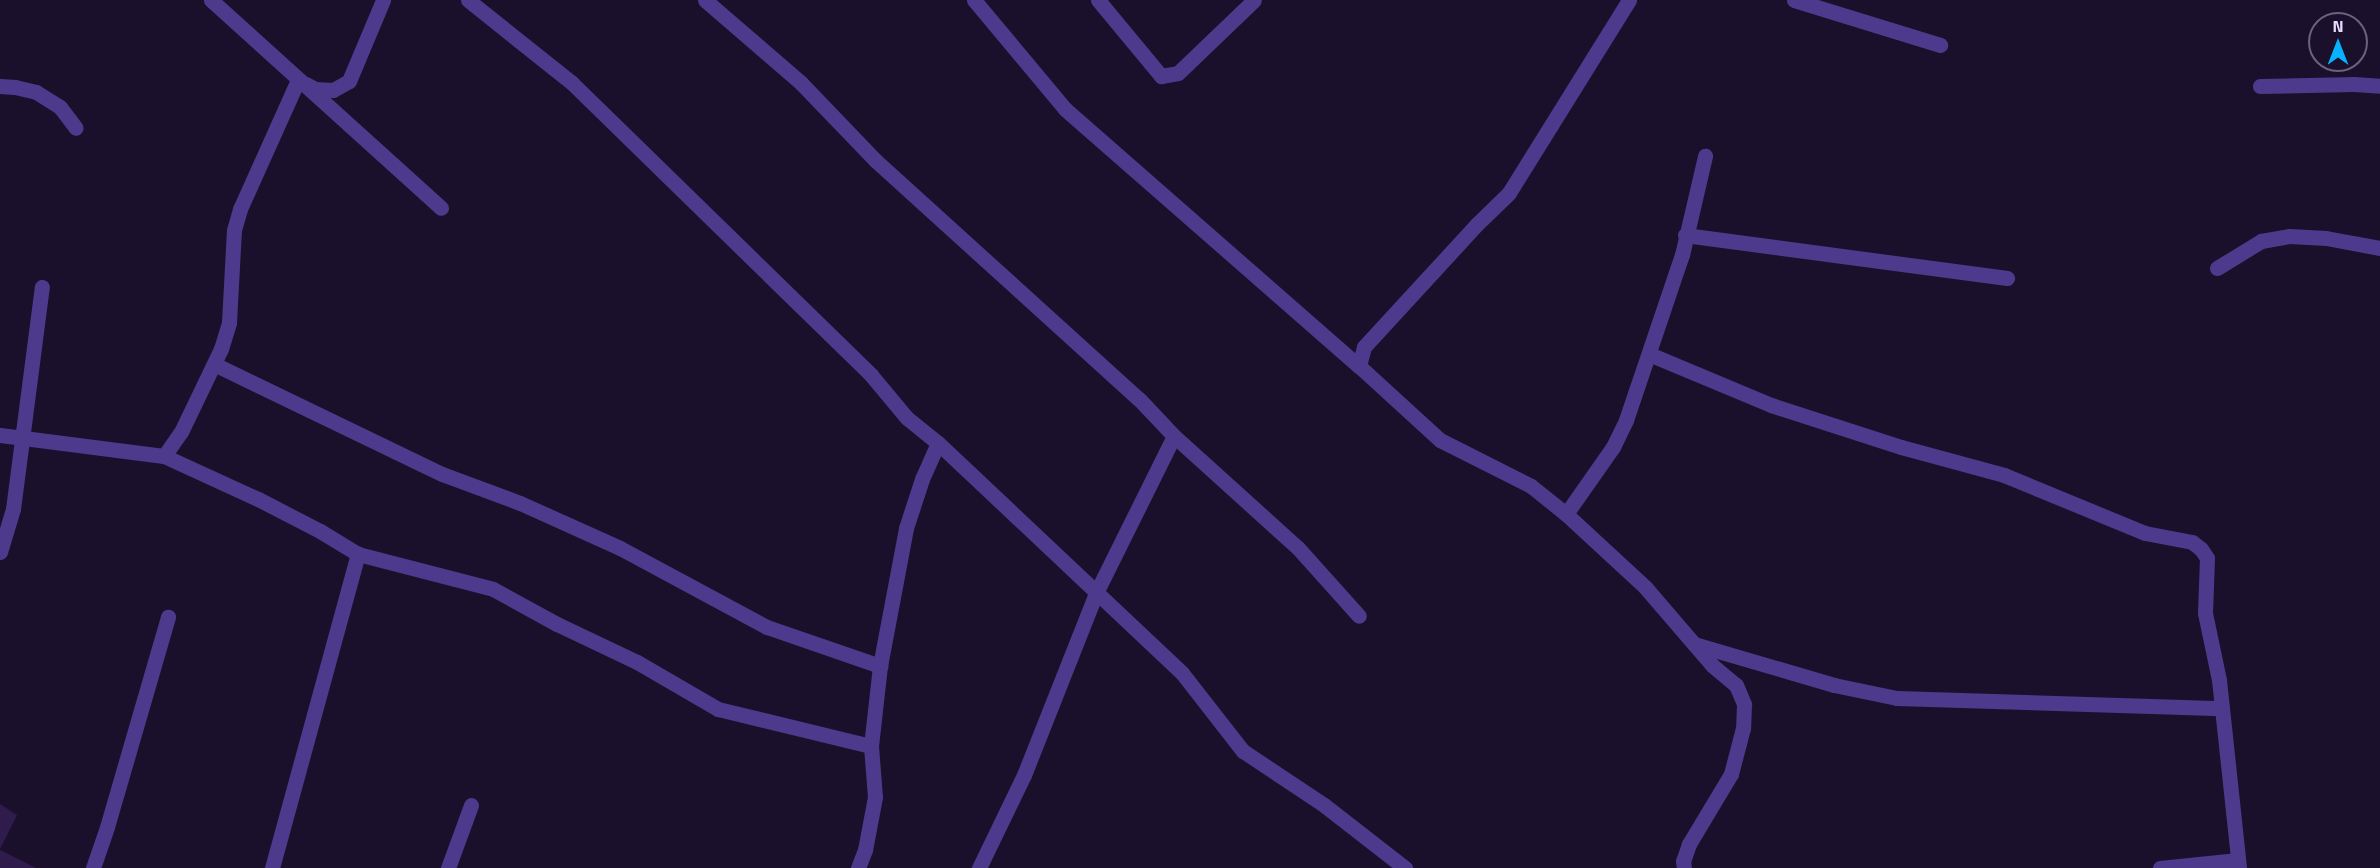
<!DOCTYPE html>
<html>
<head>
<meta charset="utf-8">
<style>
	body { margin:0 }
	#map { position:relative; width:2380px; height:868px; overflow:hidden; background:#1b102c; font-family:"Titillium Web",sans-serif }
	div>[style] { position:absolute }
	.building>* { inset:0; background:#301b4d }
	.minor>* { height:15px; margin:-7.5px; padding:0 7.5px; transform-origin:7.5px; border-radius:7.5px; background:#4e3a8c }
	span { translate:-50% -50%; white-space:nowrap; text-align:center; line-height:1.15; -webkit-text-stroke:5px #1b102c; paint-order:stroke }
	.north { position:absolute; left:2308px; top:12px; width:60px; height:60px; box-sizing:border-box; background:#1b102c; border:2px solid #6c6180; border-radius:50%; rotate:0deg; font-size:16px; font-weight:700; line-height:24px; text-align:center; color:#e6dbff }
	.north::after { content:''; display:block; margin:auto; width:21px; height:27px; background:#07b3ff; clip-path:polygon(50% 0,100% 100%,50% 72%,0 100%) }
</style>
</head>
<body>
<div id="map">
	<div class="building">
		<i style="clip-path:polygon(0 804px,17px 815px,0 849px)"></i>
		<i style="clip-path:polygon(0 850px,36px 868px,0 868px)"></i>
	</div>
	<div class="minor">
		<i style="left:211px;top:0;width:310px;rotate:42.1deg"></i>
		<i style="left:468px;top:0;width:133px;rotate:38.6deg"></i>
		<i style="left:572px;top:83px;width:418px;rotate:44.3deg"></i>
		<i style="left:871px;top:375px;width:56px;rotate:50.1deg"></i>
		<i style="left:907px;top:418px;width:40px;rotate:39deg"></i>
		<i style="left:938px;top:443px;width:335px;rotate:43.3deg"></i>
		<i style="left:1182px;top:673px;width:99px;rotate:52deg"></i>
		<i style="left:1243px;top:751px;width:97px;rotate:33.7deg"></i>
		<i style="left:1324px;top:805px;width:103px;rotate:37.9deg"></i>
		<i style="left:705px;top:0;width:127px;rotate:40.8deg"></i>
		<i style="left:801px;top:83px;width:107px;rotate:46.1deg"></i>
		<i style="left:875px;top:160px;width:356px;rotate:42.2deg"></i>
		<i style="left:1139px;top:399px;width:51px;rotate:46.6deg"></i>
		<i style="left:1174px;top:436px;width:167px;rotate:42.1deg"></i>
		<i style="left:1298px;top:548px;width:91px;rotate:48.1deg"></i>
		<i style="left:974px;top:0;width:142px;rotate:50.1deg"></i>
		<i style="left:1065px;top:109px;width:390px;rotate:41.2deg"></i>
		<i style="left:1098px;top:0;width:99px;rotate:50.3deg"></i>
		<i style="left:1161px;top:76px;width:17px;rotate:-10deg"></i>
		<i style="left:1178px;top:73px;width:105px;rotate:-43.8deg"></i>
		<i style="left:1629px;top:0;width:227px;rotate:121.9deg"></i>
		<i style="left:1509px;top:193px;width:45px;rotate:135.9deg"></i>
		<i style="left:1477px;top:224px;width:167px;rotate:132.6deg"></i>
		<i style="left:1364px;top:347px;width:20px;rotate:105deg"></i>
		<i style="left:1359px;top:366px;width:110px;rotate:42.4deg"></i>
		<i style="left:1440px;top:440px;width:102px;rotate:26.8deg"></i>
		<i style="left:1531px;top:486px;width:45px;rotate:38.7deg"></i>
		<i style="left:1566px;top:514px;width:108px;rotate:42.7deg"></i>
		<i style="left:1645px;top:587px;width:104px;rotate:49.3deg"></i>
		<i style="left:1713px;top:666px;width:30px;rotate:40deg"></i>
		<i style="left:1736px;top:685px;width:21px;rotate:67deg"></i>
		<i style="left:1744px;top:704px;width:24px;rotate:92deg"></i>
		<i style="left:1743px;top:728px;width:48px;rotate:104.6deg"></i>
		<i style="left:1731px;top:774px;width:82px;rotate:121deg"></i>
		<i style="left:1689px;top:844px;width:18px;rotate:109deg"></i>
		<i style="left:1683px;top:861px;width:7px;rotate:82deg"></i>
		<i style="left:1794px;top:0;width:153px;rotate:17.1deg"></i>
		<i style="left:306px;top:84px;width:10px;rotate:29deg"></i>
		<i style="left:315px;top:89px;width:18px;rotate:3deg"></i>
		<i style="left:333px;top:90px;width:18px;rotate:-29deg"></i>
		<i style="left:349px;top:81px;width:88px;rotate:-67.2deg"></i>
		<i style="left:0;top:86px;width:15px;rotate:4deg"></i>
		<i style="left:15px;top:87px;width:22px;rotate:13deg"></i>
		<i style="left:36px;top:92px;width:28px;rotate:32deg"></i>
		<i style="left:60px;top:107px;width:26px;rotate:53deg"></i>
		<i style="left:2260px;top:86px;width:94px;rotate:-1.2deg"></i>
		<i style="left:2354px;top:84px;width:26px;rotate:4deg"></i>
		<i style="left:1685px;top:235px;width:325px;rotate:7.6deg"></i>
		<i style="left:2217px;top:268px;width:52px;rotate:-31.5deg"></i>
		<i style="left:2261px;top:241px;width:28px;rotate:-10deg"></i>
		<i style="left:2289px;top:236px;width:37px;rotate:3deg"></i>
		<i style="left:2326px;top:238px;width:55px;rotate:10.5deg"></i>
		<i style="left:1649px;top:354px;width:132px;rotate:22.7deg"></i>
		<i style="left:1771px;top:405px;width:137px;rotate:17.9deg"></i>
		<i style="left:1901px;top:447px;width:107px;rotate:15.2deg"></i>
		<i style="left:2004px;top:475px;width:152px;rotate:22.4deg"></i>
		<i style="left:2145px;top:533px;width:48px;rotate:10.8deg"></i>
		<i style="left:2192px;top:542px;width:11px;rotate:38deg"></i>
		<i style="left:2201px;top:549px;width:11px;rotate:56deg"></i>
		<i style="left:2207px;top:558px;width:55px;rotate:92.1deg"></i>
		<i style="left:2205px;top:613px;width:68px;rotate:78.2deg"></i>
		<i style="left:2219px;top:680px;width:189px;rotate:83.9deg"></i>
		<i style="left:214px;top:364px;width:253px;rotate:25.8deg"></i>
		<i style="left:442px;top:474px;width:83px;rotate:20.4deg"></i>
		<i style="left:520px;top:503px;width:110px;rotate:24.2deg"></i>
		<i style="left:620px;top:548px;width:167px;rotate:28.3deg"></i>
		<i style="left:767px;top:627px;width:120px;rotate:19deg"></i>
		<i style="left:0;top:435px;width:165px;rotate:7.3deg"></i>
		<i style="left:164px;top:456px;width:103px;rotate:24.6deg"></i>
		<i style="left:258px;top:499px;width:70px;rotate:27.3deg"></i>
		<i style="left:320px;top:531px;width:44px;rotate:31.2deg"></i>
		<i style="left:358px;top:554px;width:139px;rotate:14.5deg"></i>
		<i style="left:493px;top:589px;width:73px;rotate:28.7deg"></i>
		<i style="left:557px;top:624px;width:89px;rotate:25.4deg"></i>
		<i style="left:637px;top:662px;width:94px;rotate:30.1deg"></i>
		<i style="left:718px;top:709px;width:157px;rotate:13.6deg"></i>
		<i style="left:164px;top:456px;width:29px;rotate:-55deg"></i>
		<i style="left:181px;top:432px;width:92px;rotate:-64.3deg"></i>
		<i style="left:221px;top:349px;width:28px;rotate:-73deg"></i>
		<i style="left:229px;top:322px;width:92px;rotate:-86.9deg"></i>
		<i style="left:234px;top:230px;width:22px;rotate:-74deg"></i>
		<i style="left:240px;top:209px;width:141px;rotate:-65.8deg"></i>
		<i style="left:1566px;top:514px;width:82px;rotate:-55deg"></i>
		<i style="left:1613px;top:447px;width:30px;rotate:-64deg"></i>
		<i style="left:1626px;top:420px;width:174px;rotate:-71.3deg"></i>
		<i style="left:1682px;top:255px;width:102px;rotate:-76.9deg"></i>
		<i style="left:0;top:552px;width:45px;rotate:-73.2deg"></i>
		<i style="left:13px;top:509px;width:224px;rotate:-82.6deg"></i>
		<i style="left:1694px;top:644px;width:146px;rotate:16.3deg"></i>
		<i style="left:1834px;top:685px;width:64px;rotate:11.7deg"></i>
		<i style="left:1897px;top:698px;width:325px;rotate:1.8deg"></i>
		<i style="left:93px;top:868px;width:43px;rotate:-71.1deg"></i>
		<i style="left:107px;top:827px;width:219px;rotate:-73.8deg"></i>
		<i style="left:272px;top:868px;width:326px;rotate:-74.7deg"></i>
		<i style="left:448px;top:868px;width:67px;rotate:-69.9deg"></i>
		<i style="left:858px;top:868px;width:19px;rotate:-69deg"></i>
		<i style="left:865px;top:850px;width:54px;rotate:-79.3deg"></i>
		<i style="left:875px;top:797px;width:51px;rotate:-94.5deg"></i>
		<i style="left:871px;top:746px;width:81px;rotate:-83.6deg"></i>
		<i style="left:880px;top:666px;width:140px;rotate:-79.3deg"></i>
		<i style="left:906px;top:528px;width:52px;rotate:-71.9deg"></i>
		<i style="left:922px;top:479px;width:39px;rotate:-66deg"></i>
		<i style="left:979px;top:868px;width:103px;rotate:-64.2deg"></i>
		<i style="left:1024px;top:775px;width:196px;rotate:-68.4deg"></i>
		<i style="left:1096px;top:593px;width:175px;rotate:-63.6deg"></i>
		<i style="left:2160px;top:868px;width:78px;rotate:-5.9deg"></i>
	</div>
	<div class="north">N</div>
</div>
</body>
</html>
